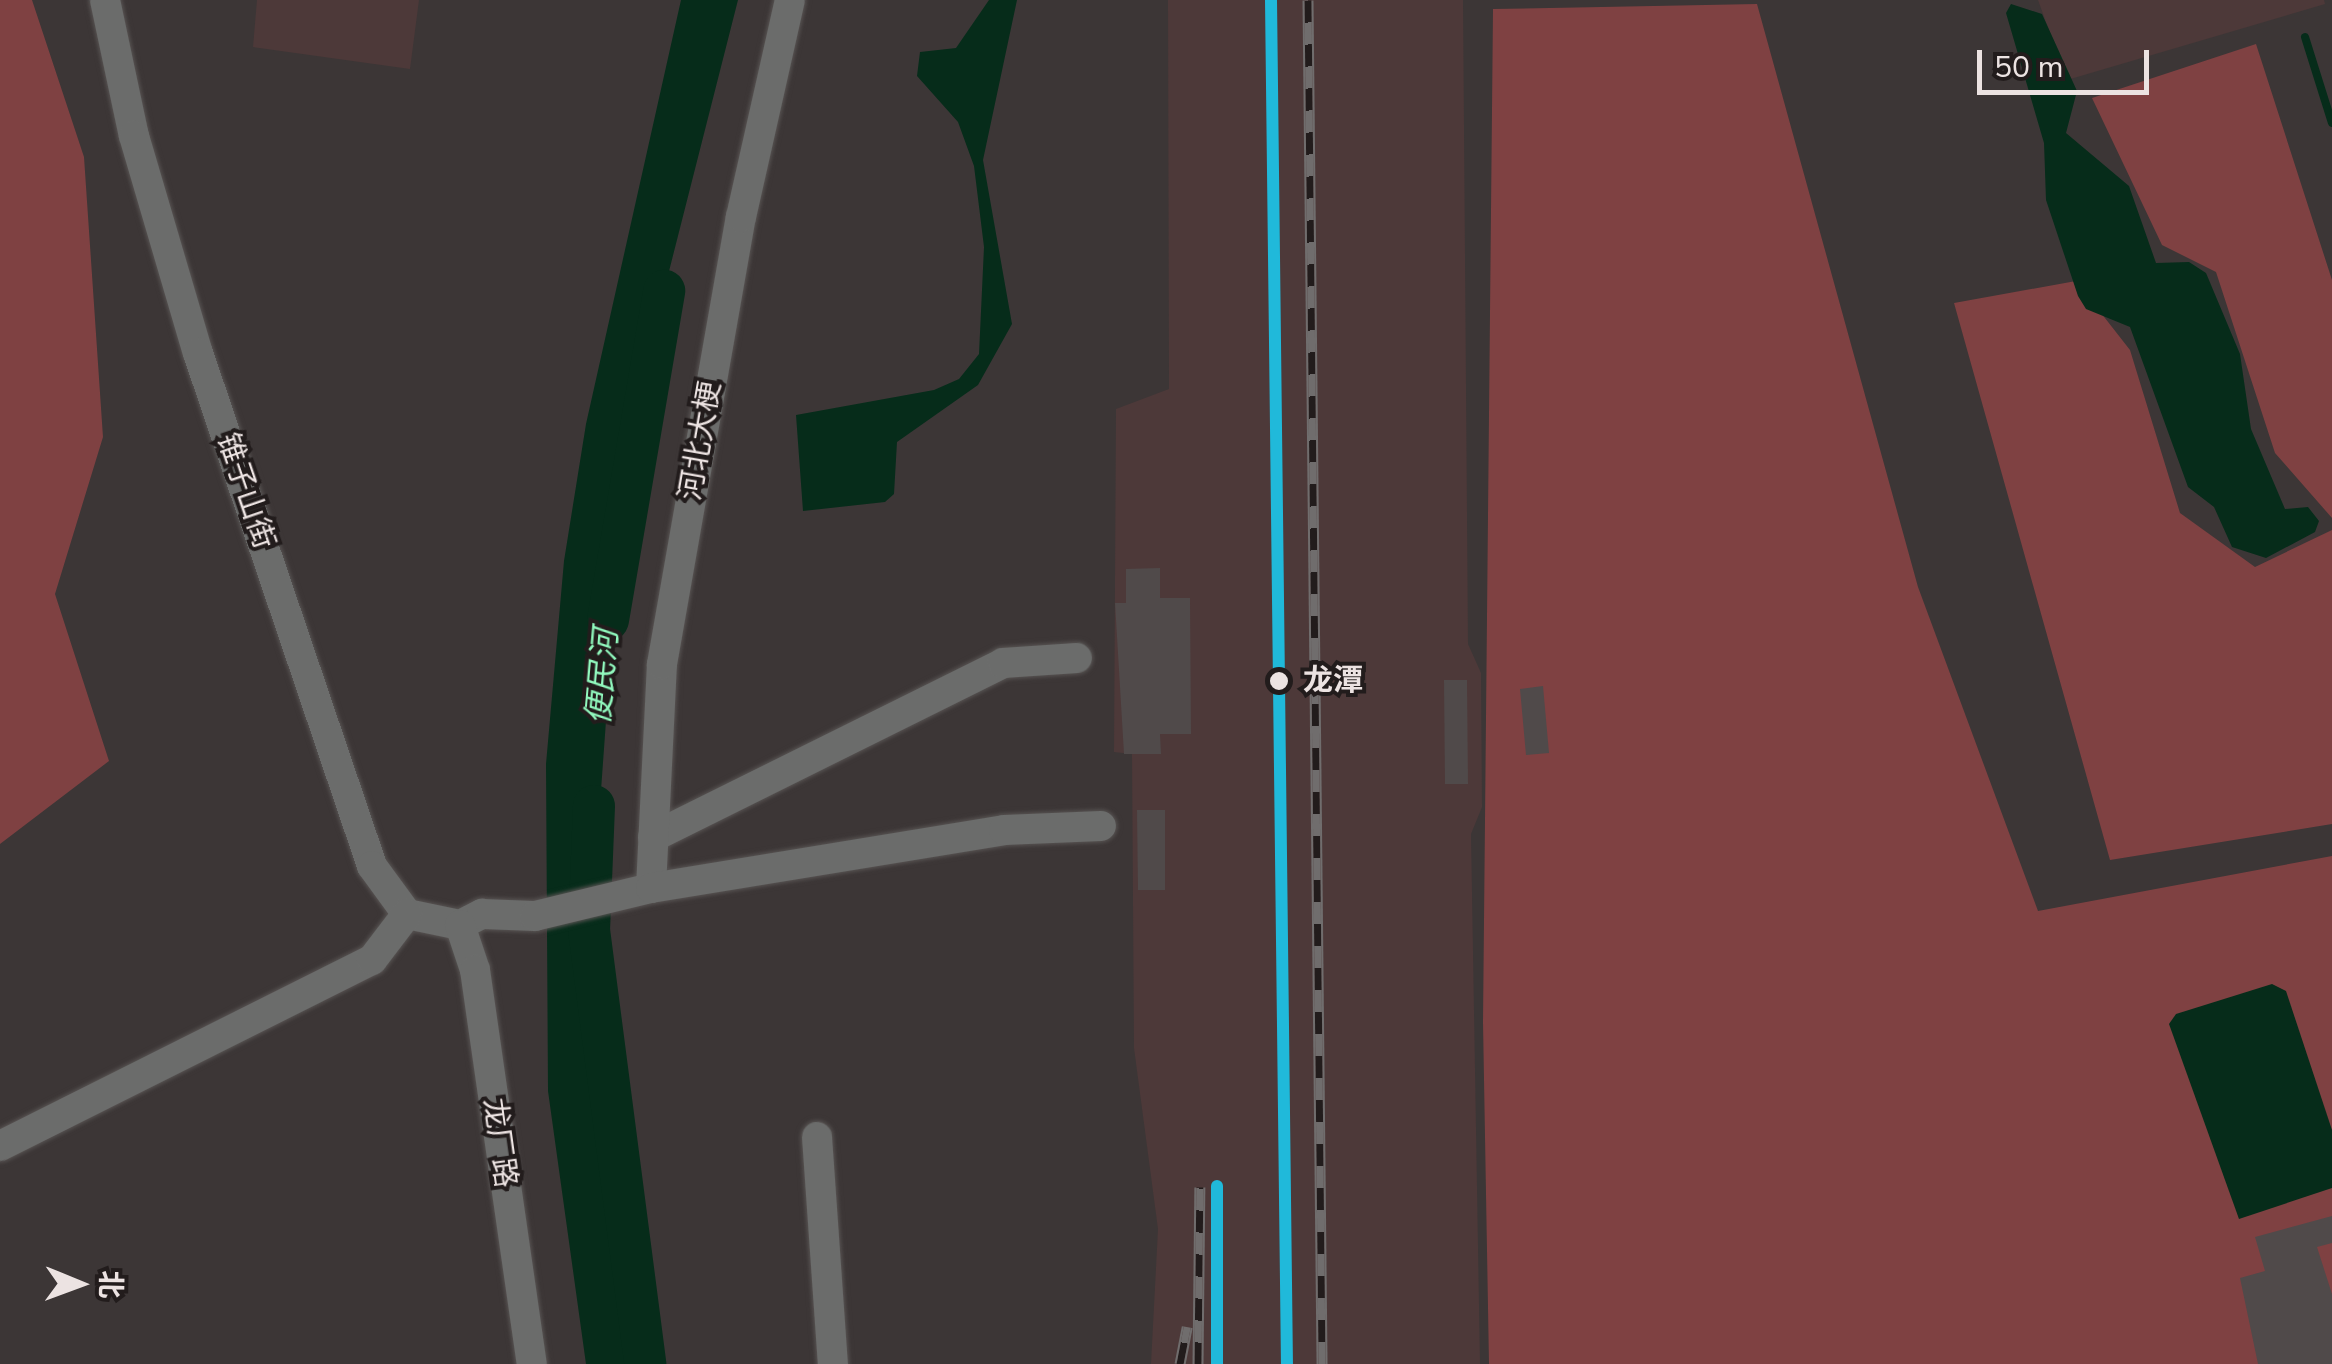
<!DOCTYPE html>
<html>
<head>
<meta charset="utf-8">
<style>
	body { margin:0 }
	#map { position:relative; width:2332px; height:1364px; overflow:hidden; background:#3c3636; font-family:"Nunito Sans","Noto Sans SC",sans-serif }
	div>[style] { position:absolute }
	.built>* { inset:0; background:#4d3939 }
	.green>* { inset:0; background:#7f4142 }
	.water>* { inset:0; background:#062c1a }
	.stream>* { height:8px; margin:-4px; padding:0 4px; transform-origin:4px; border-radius:4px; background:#062c1a }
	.river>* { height:42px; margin:-21px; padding:0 21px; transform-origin:21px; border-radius:21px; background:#062c1a }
	.building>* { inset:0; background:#504a4a }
	.roads { filter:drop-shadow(0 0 2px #575352) drop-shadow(0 0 2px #575352) }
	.minor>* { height:30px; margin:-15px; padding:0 15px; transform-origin:15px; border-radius:15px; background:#6b6c6b }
	.rail>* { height:11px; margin-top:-5.5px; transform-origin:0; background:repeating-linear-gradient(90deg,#221c1c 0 22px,#706d6d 0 44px); box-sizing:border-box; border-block:2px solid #706d6d }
	.rail-1>* { height:12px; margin:-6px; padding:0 6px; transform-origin:6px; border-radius:6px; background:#20b9da }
	.dots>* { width:28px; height:28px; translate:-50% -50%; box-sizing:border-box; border:5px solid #221c1c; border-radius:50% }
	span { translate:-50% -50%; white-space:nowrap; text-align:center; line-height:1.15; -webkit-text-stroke:8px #221c1c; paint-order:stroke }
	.street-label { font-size:30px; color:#ece3e2 }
	.stop-label { font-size:30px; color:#ece3e2; font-weight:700 }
	.left { translate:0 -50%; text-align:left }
	.water-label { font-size:32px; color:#91f9be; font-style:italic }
	.north { position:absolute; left:30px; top:1234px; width:100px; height:100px; -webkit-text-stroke:8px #221c1c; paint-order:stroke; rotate:91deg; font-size:28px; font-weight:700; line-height:40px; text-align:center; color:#ece3e2 }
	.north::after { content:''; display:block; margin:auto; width:35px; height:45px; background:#ece3e2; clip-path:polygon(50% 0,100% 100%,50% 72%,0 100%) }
	.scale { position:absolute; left:1977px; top:50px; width:172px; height:45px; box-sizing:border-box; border:5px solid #ece3e2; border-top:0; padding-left:12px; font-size:30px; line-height:35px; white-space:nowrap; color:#ece3e2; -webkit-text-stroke:8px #221c1c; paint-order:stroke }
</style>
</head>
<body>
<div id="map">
	<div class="built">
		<i style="clip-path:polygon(257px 0,419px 0,410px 69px,253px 47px)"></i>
		<i style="clip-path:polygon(1168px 0,1463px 0,1468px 644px,1481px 673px,1482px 807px,1471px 834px,1480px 1364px,1151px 1364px,1158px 1229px,1134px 1048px,1132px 754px,1114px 752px,1116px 409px,1169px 389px)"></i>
		<i style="clip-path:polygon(2038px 0,2324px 0,2325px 4px,2067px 80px)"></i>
	</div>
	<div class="green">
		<i style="clip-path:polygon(0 0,32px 0,84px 157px,103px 437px,55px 594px,109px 761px,0 844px)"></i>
		<i style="clip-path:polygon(1757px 4px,1918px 587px,2038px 911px,2332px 856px,2332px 1364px,1489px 1364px,1483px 1022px,1493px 9px)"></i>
		<i style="clip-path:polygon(2256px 44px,2332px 280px,2332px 518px,2275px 453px,2216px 272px,2162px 245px,2092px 98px)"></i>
		<i style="clip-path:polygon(2076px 281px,2130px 350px,2180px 513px,2255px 567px,2332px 530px,2332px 824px,2110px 860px,1954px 303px)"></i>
	</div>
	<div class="water">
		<i style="clip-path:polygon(681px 0,738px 0,665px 287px,617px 568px,588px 971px,613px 1214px,638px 1364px,586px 1364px,548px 1091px,546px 764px,564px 561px,586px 424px)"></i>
		<i style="clip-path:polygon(989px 0,1017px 0,983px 160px,1012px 324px,978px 385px,897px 442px,894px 494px,885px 502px,803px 511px,796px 415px,934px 390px,959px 379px,979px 354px,984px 247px,974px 166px,958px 122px,917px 76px,920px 52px,956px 48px)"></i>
		<i style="clip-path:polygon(2011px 4px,2042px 14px,2077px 91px,2066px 133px,2129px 186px,2156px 263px,2189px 262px,2206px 273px,2240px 354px,2251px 429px,2285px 509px,2308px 507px,2319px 521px,2315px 532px,2266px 558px,2232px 547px,2214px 507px,2188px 487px,2130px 327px,2086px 309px,2078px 296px,2046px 200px,2044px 143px,2006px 13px)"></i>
		<i style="clip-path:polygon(2272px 984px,2286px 991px,2332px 1130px,2332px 1188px,2239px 1219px,2169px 1024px,2176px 1014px)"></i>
	</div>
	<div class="stream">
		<i style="left:2305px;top:37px;width:90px;rotate:72.6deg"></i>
	</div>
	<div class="river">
		<i style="left:608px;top:620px;width:334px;rotate:-80.3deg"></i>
		<i style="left:594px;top:806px;width:124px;rotate:92.3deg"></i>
		<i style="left:589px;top:930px;width:438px;rotate:82.6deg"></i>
	</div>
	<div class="building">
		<i style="clip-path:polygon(1160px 568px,1160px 598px,1190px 598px,1191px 734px,1160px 734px,1161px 754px,1124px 754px,1115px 603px,1126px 603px,1126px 569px)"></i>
		<i style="clip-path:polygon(1444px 680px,1467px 680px,1468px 784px,1445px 784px)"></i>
		<i style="clip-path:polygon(1543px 686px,1549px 753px,1526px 755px,1520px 689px)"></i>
		<i style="clip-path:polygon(1137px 810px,1165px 810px,1165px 890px,1138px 890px)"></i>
		<i style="clip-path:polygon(2332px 1216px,2332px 1243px,2317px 1247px,2332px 1294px,2332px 1364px,2258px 1364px,2240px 1278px,2265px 1271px,2255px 1237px)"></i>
	</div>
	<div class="roads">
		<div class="minor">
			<i style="left:105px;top:0;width:139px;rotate:78deg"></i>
			<i style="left:134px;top:136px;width:226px;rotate:73.6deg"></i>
			<i style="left:198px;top:353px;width:542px;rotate:71.26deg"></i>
			<i style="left:372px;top:866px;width:59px;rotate:53.9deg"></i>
			<i style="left:407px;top:914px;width:54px;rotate:11.7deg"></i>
			<i style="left:653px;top:837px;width:391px;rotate:-26.4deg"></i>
			<i style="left:1003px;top:663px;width:74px;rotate:-3.9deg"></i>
			<i style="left:651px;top:888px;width:224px;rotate:-87.2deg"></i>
			<i style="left:662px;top:664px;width:454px;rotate:-80deg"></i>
			<i style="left:741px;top:217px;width:222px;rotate:-77.3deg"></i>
			<i style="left:460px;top:925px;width:25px;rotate:-27deg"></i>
			<i style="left:482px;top:914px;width:53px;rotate:2.2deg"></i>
			<i style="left:535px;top:916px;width:119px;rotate:-13.6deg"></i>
			<i style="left:651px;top:888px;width:358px;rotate:-9.3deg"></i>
			<i style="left:1004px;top:830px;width:97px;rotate:-2.4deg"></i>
			<i style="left:460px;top:925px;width:47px;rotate:71.6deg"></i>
			<i style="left:475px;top:970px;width:398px;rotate:81.8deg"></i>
			<i style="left:817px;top:1137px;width:228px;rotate:86deg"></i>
			<i style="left:0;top:1146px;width:416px;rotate:-26.6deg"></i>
			<i style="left:372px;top:960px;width:58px;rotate:-52.7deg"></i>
		</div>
	</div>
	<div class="rail">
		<i style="left:1308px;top:0;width:1364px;rotate:89.41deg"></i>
		<i style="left:1217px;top:1186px;width:178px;rotate:90deg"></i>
		<i style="left:1180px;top:1364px;width:38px;rotate:-79deg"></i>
		<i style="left:1198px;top:1364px;width:177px;rotate:-89.4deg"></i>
	</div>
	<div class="rail-1">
		<i style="left:1271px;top:0;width:1364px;rotate:89.33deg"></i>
		<i style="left:1217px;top:1186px;width:178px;rotate:90deg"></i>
	</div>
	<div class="dots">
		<i style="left:1279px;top:681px;background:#ece3e2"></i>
	</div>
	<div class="street-label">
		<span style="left:701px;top:441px;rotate:-80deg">河北大梗</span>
		<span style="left:245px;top:491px;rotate:71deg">锥子山街</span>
		<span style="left:499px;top:1143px;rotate:82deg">龙厂路</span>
	</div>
	<div class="stop-label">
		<span class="left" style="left:1303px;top:681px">龙潭</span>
	</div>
	<div class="water-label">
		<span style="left:603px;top:677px;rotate:-85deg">便民河</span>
	</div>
	<div class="north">北</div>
	<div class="scale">50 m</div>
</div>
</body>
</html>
